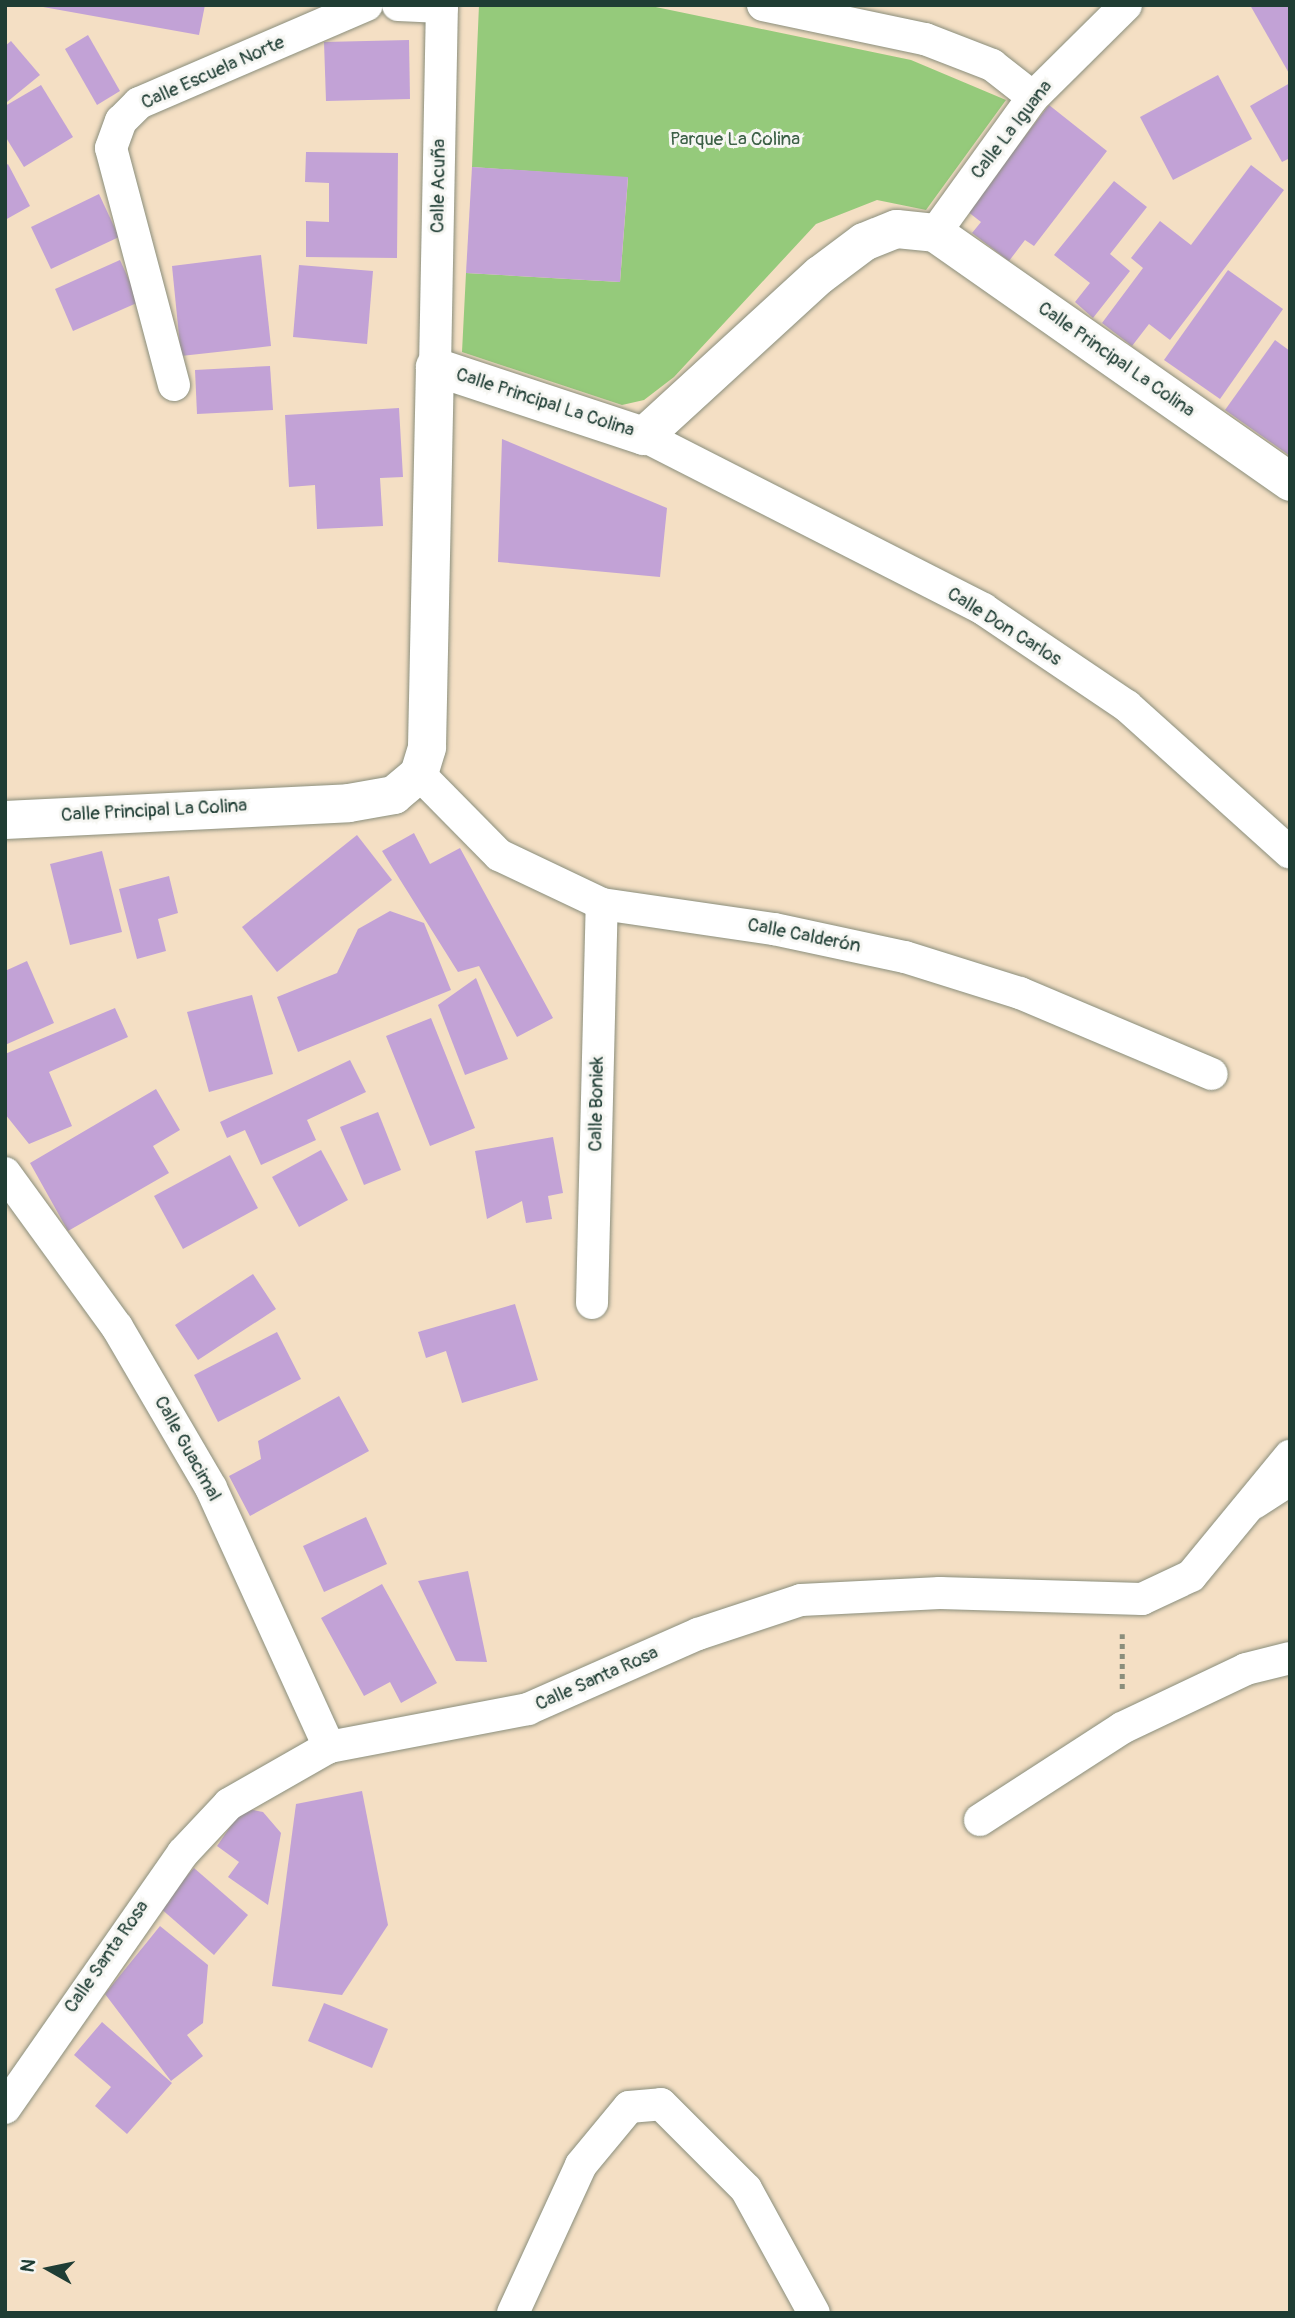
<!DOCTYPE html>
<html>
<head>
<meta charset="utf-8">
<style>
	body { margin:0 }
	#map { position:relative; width:1295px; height:2318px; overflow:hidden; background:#f4dfc4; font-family:Pangolin,sans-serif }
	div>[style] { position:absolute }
	.green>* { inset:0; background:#95ca7b }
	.building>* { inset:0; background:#c2a2d6 }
	.path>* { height:4.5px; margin-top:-2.25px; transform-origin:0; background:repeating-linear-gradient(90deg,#8a8e7c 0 5px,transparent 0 10px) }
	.roads { filter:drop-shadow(0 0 2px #8a8e7c) drop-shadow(0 0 2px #8a8e7c) }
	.service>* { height:16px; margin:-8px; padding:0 8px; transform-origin:8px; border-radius:8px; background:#fff }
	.minor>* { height:32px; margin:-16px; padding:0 16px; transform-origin:16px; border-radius:16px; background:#fff }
	.tertiary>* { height:38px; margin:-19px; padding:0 19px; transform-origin:19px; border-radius:19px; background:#fff }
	span { translate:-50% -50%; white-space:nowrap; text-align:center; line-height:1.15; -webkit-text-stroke:6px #f6f6f2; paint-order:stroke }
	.street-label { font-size:19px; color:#1f3d34 }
	.park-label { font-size:19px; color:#3c6046 }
	.frame { position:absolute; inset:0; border:7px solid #1f3d34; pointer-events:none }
	.north { position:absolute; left:14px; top:2234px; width:70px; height:70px; -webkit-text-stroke:5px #f6f6f2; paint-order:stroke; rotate:279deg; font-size:19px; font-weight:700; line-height:28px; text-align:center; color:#1f3d34 }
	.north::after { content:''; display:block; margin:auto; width:24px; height:32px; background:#1f3d34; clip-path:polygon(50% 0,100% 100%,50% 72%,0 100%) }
</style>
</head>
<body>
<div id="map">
	<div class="green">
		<i style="clip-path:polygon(479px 5px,646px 5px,911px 60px,1006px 100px,926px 210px,877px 200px,816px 224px,674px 377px,644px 400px,622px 405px,462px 352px,466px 273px,620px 282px,628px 178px,472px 167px)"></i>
	</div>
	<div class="building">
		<i style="clip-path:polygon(32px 5px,205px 5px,199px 35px)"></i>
		<i style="clip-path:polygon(1250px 5px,1290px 5px,1290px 75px)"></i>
		<i style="clip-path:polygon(88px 35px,120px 91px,97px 105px,65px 49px)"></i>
		<i style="clip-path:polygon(409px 40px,410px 99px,326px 101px,324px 42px)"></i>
		<i style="clip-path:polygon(11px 41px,40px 75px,7px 102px,5px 46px)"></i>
		<i style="clip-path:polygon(1218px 75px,1252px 139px,1173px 180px,1140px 117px)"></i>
		<i style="clip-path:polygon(1290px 83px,1290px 158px,1282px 162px,1250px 106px)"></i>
		<i style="clip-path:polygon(41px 85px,73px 137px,24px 167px,5px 136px,5px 106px)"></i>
		<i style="clip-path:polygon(1049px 105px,1107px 151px,1034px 246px,1025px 240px,1009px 261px,972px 233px,981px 222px,967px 211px)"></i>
		<i style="clip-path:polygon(306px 152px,398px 153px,397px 258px,306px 257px,306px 221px,329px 222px,329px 183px,305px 182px)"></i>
		<i style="clip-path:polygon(8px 164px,30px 206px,5px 220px,5px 166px)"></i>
		<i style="clip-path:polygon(1251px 165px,1284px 190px,1170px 340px,1149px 324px,1132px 346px,1102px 323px,1143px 268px,1131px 258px,1160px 221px,1191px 245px)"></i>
		<i style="clip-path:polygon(472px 167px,628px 177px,620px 282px,466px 273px)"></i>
		<i style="clip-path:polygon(1114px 181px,1147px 207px,1110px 254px,1130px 271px,1093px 318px,1075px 302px,1090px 283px,1054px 255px)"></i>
		<i style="clip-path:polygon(99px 194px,119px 237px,51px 269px,31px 227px)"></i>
		<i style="clip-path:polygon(261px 255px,271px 346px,181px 356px,172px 266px)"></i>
		<i style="clip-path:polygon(120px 260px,139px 302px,73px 331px,55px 289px)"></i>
		<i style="clip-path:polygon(299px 265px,373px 271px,367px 344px,293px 337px)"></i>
		<i style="clip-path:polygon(1228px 270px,1283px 309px,1220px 399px,1164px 360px)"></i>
		<i style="clip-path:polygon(1275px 340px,1290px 351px,1290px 456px,1225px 410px)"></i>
		<i style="clip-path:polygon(270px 366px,273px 410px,197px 414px,195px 370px)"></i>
		<i style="clip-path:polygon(399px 408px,403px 477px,380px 478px,383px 526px,317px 529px,315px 485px,289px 487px,285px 415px)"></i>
		<i style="clip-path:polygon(502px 439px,667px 508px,660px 577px,498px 562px)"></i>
		<i style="clip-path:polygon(414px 833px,430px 864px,460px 848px,553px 1018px,517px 1037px,479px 966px,458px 972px,382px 851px)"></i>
		<i style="clip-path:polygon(357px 835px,392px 880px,277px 972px,242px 927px)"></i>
		<i style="clip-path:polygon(102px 851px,122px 932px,70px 945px,50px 864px)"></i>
		<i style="clip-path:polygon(169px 876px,178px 913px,158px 919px,166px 951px,137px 959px,119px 889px)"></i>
		<i style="clip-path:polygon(390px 911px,424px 923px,451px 990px,298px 1052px,277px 997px,337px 973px,358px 929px)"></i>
		<i style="clip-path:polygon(27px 961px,54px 1023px,5px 1045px,5px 971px)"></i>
		<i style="clip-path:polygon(476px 978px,508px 1059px,465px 1075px,438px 1005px)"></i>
		<i style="clip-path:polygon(252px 995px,273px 1074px,209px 1092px,187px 1012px)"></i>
		<i style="clip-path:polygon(115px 1008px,128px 1037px,49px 1072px,72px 1126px,29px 1144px,5px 1114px,5px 1054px)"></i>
		<i style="clip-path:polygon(431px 1018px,475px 1128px,430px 1146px,386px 1036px)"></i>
		<i style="clip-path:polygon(350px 1060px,366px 1092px,307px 1120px,316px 1140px,261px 1165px,245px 1130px,227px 1138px,220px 1122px)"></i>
		<i style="clip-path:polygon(156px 1089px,180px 1130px,153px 1146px,169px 1173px,68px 1231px,30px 1163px)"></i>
		<i style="clip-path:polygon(378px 1112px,401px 1170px,364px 1185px,340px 1127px)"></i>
		<i style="clip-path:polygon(553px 1137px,563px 1193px,548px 1196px,552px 1219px,526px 1223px,522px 1201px,487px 1219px,475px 1151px)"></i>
		<i style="clip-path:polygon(321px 1150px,348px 1200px,299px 1227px,272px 1177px)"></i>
		<i style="clip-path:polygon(230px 1155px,258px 1208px,183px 1249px,154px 1196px)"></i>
		<i style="clip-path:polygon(253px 1274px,276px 1309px,198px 1360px,175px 1325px)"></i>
		<i style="clip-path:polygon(515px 1304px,538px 1380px,462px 1403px,446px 1351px,426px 1358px,418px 1332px)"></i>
		<i style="clip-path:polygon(277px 1332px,301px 1379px,218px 1422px,194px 1375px)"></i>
		<i style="clip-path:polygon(339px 1396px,369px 1451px,250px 1516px,229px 1476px,261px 1459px,258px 1441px)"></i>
		<i style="clip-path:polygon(366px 1517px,387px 1564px,324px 1592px,303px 1546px)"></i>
		<i style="clip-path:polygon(468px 1571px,487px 1662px,456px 1661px,418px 1581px)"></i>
		<i style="clip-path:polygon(382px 1584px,437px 1683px,401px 1703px,390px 1682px,364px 1696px,321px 1618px)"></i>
		<i style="clip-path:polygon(362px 1791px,388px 1925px,342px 1995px,272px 1986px,296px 1804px)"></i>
		<i style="clip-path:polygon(243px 1808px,263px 1812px,281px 1833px,268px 1905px,228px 1877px,239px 1862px,217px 1846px)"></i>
		<i style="clip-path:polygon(194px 1868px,248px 1915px,214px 1955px,159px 1907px)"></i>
		<i style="clip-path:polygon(160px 1926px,208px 1965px,203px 2023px,187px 2035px,203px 2056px,171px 2081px,105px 1994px)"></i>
		<i style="clip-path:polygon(324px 2003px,388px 2029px,372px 2068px,308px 2041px)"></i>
		<i style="clip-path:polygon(102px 2022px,172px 2083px,127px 2134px,95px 2106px,111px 2087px,74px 2055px)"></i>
	</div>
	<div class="path">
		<i style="left:1122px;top:1689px;width:55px;rotate:-90deg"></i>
	</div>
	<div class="roads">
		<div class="service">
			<i style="left:1258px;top:1510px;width:38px;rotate:-33deg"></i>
		</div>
		<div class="minor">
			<i style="left:398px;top:5px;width:44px;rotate:2.6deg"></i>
			<i style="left:763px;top:5px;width:166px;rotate:11.9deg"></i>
			<i style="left:925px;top:39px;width:72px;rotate:21.2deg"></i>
			<i style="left:992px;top:65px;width:52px;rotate:38deg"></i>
			<i style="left:935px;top:233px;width:168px;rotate:-54.2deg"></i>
			<i style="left:1033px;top:97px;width:131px;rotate:-44.7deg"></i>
			<i style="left:435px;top:367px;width:362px;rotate:-88.9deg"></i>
			<i style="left:174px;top:385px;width:245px;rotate:-104.9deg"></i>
			<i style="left:111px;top:148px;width:29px;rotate:-70deg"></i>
			<i style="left:121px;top:121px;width:25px;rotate:-45deg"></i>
			<i style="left:139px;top:103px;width:248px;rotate:-23.3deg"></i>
			<i style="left:644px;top:436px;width:381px;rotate:27deg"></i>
			<i style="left:983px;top:609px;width:174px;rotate:34deg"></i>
			<i style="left:1127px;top:706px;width:219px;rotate:42deg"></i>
			<i style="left:419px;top:774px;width:114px;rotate:45.4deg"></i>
			<i style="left:499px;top:855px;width:114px;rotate:25.4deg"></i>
			<i style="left:602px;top:904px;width:174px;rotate:8.3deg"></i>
			<i style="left:774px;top:929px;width:134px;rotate:12.1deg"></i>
			<i style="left:905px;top:957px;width:121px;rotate:17.4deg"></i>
			<i style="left:1020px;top:993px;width:208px;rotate:22.9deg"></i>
			<i style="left:5px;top:1173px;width:190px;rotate:54deg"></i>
			<i style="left:117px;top:1327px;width:186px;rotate:59.7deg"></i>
			<i style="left:211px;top:1488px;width:285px;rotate:65.5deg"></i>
			<i style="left:592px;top:1303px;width:399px;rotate:-88.6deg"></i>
			<i style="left:980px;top:1820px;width:169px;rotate:-32.9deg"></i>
			<i style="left:1122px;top:1728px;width:137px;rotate:-25.4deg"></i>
			<i style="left:1246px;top:1669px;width:45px;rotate:-14deg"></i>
			<i style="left:5px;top:2108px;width:311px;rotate:-55.1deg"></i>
			<i style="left:183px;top:1853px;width:67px;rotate:-46.8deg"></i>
			<i style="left:229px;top:1804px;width:115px;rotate:-29.7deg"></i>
			<i style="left:329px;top:1747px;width:203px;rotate:-10.8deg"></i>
			<i style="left:528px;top:1709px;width:186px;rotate:-23.8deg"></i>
			<i style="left:698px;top:1634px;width:108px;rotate:-18.3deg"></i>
			<i style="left:801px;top:1600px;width:139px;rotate:-2.9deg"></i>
			<i style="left:940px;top:1593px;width:202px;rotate:1.7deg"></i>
			<i style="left:1142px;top:1599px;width:54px;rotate:-25.1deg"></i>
			<i style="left:1191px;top:1576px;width:156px;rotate:-50.5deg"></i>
			<i style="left:513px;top:2313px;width:163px;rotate:-65.3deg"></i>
			<i style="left:581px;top:2165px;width:75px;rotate:-50.4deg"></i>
			<i style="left:629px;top:2107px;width:32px;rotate:-5deg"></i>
			<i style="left:661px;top:2104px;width:120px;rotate:45deg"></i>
			<i style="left:746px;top:2189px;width:141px;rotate:61.3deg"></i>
		</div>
		<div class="tertiary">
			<i style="left:5px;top:820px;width:344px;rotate:-2.8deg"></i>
			<i style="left:349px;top:803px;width:46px;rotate:-10.1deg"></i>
			<i style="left:394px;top:795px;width:33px;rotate:-40deg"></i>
			<i style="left:419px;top:774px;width:28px;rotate:-73deg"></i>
			<i style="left:427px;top:747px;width:380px;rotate:-88.8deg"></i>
			<i style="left:435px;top:367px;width:220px;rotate:18.3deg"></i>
			<i style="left:644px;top:436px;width:239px;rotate:-42.5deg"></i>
			<i style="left:820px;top:275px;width:55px;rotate:-36.9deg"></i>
			<i style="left:864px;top:242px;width:35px;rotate:-22deg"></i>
			<i style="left:897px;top:229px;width:38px;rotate:6deg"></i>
			<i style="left:935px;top:233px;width:434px;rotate:35deg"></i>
		</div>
	</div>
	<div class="street-label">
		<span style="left:213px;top:73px;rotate:-24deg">Calle Escuela Norte</span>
		<span style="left:1012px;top:130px;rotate:-52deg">Calle La Iguana</span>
		<span style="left:439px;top:186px;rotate:-89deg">Calle Acuña</span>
		<span style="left:1116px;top:360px;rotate:35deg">Calle Principal La Colina</span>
		<span style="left:545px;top:403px;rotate:18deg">Calle Principal La Colina</span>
		<span style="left:1004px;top:627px;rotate:32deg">Calle Don Carlos</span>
		<span style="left:154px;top:811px;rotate:-3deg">Calle Principal La Colina</span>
		<span style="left:804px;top:936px;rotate:11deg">Calle Calderón</span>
		<span style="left:597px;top:1104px;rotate:-89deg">Calle Boniek</span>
		<span style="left:187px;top:1449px;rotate:61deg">Calle Guacimal</span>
		<span style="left:597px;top:1679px;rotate:-24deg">Calle Santa Rosa</span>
		<span style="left:107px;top:1957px;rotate:-55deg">Calle Santa Rosa</span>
	</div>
	<div class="park-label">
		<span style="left:735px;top:140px">Parque La Colina</span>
	</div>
	<div class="frame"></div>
	<div class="north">N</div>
</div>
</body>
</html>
